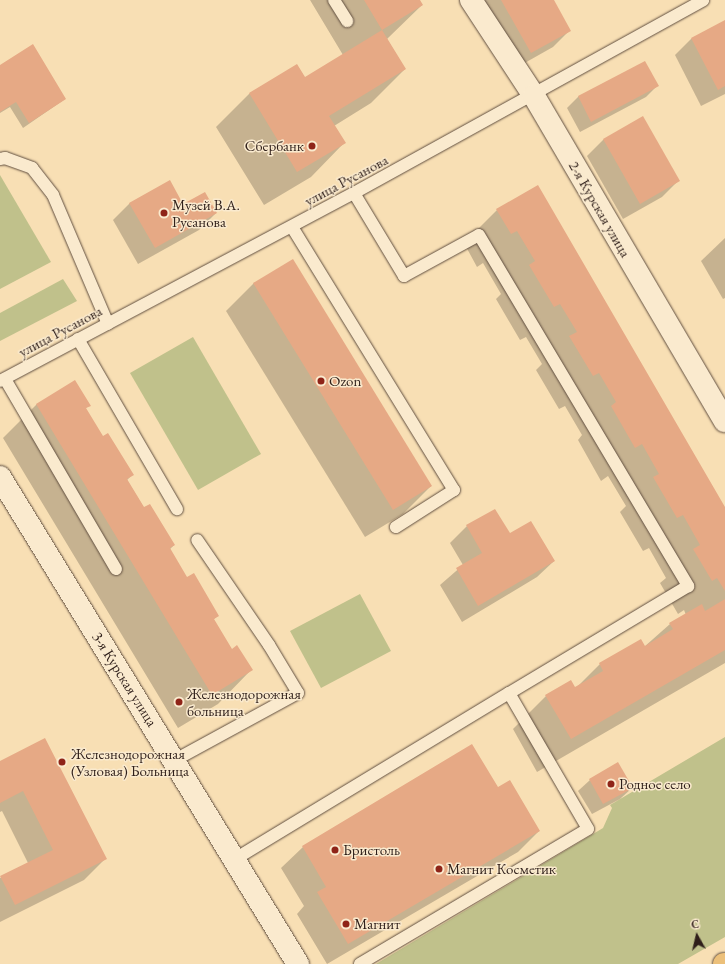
<!DOCTYPE html>
<html>
<head>
<meta charset="utf-8">
<style>
	body { margin:0 }
	#map { position:relative; width:725px; height:964px; overflow:hidden; background:#f8dfb4; font-family:"EB Garamond",serif }
	div>[style] { position:absolute }
	.green>* { inset:0; background:#c0c18b }
	.shadow>* { inset:0; background:#0003 }
	.building>* { inset:0; background:#e6a985 }
	.roads { filter:drop-shadow(0 0 1px #614f40) drop-shadow(0 0 1px #614f40) }
	.service>* { height:12px; margin:-6px; padding:0 6px; transform-origin:6px; border-radius:6px; background:#faeace }
	.minor>* { height:22px; margin:-11px; padding:0 11px; transform-origin:11px; border-radius:11px; background:#faeace }
	.secondary>* { height:22px; margin:-11px; padding:0 11px; transform-origin:11px; border-radius:11px; background:#faeace }
	.primary>* { height:22px; margin:-11px; padding:0 11px; transform-origin:11px; border-radius:11px; background:#ecc07a }
	.dots>* { width:11px; height:11px; translate:-50% -50%; box-sizing:border-box; border:2px solid #faeace; border-radius:50% }
	span { translate:-50% -50%; white-space:nowrap; text-align:center; line-height:1.15; -webkit-text-stroke:3px #faeace; paint-order:stroke }
	.poi-label { font-size:15px; color:#2f1f1a }
	.right { translate:-100% -50%; text-align:right }
	.left { translate:0 -50%; text-align:left }
	.street-label { font-size:15px; color:#2f1f1a }
	.north { position:absolute; left:677px; top:916px; width:40px; height:40px; -webkit-text-stroke:3px #faeace; paint-order:stroke; rotate:352deg; font-size:11px; font-weight:700; line-height:16px; text-align:center; color:#2f1f1a }
	.north::after { content:''; display:block; margin:auto; width:14px; height:18px; background:#2f1f1a; clip-path:polygon(50% 0,100% 100%,50% 72%,0 100%) }
</style>
</head>
<body>
<div id="map">
	<div class="green">
		<i style="clip-path:polygon(0 175px,51px 262px,0 289px)"></i>
		<i style="clip-path:polygon(63px 279px,77px 301px,0 341px,0 313px)"></i>
		<i style="clip-path:polygon(193px 337px,261px 454px,198px 490px,130px 373px)"></i>
		<i style="clip-path:polygon(360px 594px,391px 651px,321px 688px,290px 631px)"></i>
		<i style="clip-path:polygon(725px 737px,725px 937px,678px 964px,376px 964px,603px 828px,612px 808px,610px 805px)"></i>
	</div>
	<div class="shadow">
		<i style="clip-path:polygon(310px 0,419px 0,422px 5px,387px 39px,405px 69px,371px 103px,334px 126px,344px 143px,311px 177px,264px 205px,216px 127px,249px 94px,297px 65px,305px 78px,343px 55px)"></i>
		<i style="clip-path:polygon(484px 0,552px 0,570px 30px,553px 47px,514px 69px)"></i>
		<i style="clip-path:polygon(725px 21px,725px 94px,701px 106px,675px 55px,691px 39px)"></i>
		<i style="clip-path:polygon(0 66px,65px 99px,23px 128px,10px 107px,0 113px)"></i>
		<i style="clip-path:polygon(657px 86px,646px 97px,580px 132px,567px 108px,579px 96px)"></i>
		<i style="clip-path:polygon(642px 118px,678px 181px,662px 197px,623px 219px,587px 156px,603px 140px)"></i>
		<i style="clip-path:polygon(537px 187px,725px 509px,725px 663px,537px 772px,513px 729px,546px 696px,576px 688px,600px 664px,644px 647px,670px 624px,686px 615px,684px 610px,678px 614px,660px 583px,666px 578px,649px 548px,643px 551px,620px 512px,626px 506px,608px 476px,601px 481px,578px 440px,582px 435px,565px 406px,559px 409px,536px 370px,542px 364px,526px 337px,520px 340px,496px 299px,501px 294px,483px 263px,477px 267px,464px 243px,497px 210px)"></i>
		<i style="clip-path:polygon(130px 203px,183px 205px,216px 213px,199px 230px,138px 264px,113px 220px)"></i>
		<i style="clip-path:polygon(725px 238px,725px 298px,723px 299px,701px 261px)"></i>
		<i style="clip-path:polygon(254px 283px,431px 486px,403px 514px,365px 537px,226px 311px)"></i>
		<i style="clip-path:polygon(37px 404px,89px 405px,85px 409px,103px 438px,132px 475px,127px 480px,144px 508px,174px 545px,169px 550px,187px 578px,218px 615px,213px 620px,231px 650px,251px 670px,218px 704px,178px 728px,3px 438px)"></i>
		<i style="clip-path:polygon(495px 510px,510px 535px,554px 561px,537px 577px,462px 622px,440px 585px,463px 565px,450px 543px,467px 526px)"></i>
		<i style="clip-path:polygon(0 762px,105px 859px,84px 880px,0 922px,0 878px,28px 863px,2px 811px,0 812px)"></i>
		<i style="clip-path:polygon(590px 780px,632px 788px,620px 799px,592px 814px,578px 791px)"></i>
		<i style="clip-path:polygon(498px 788px,539px 831px,518px 852px,327px 964px,297px 914px,304px 906px,281px 868px,303px 847px)"></i>
	</div>
	<div class="building">
		<i style="clip-path:polygon(364px 0,420px 0,423px 5px,382px 30px,406px 69px,329px 116px,346px 143px,297px 172px,249px 93px,297px 64px,305px 77px,382px 30px)"></i>
		<i style="clip-path:polygon(501px 0,554px 0,571px 31px,531px 53px)"></i>
		<i style="clip-path:polygon(725px 20px,725px 86px,718px 90px,691px 38px)"></i>
		<i style="clip-path:polygon(33px 44px,66px 99px,29px 123px,16px 102px,0 112px,0 65px)"></i>
		<i style="clip-path:polygon(645px 61px,659px 86px,591px 122px,578px 96px)"></i>
		<i style="clip-path:polygon(643px 116px,680px 181px,640px 204px,603px 139px)"></i>
		<i style="clip-path:polygon(170px 180px,183px 204px,205px 192px,217px 213px,155px 248px,129px 203px)"></i>
		<i style="clip-path:polygon(538px 185px,725px 507px,725px 591px,717px 578px,712px 581px,693px 549px,700px 545px,683px 515px,677px 518px,653px 477px,659px 474px,642px 444px,635px 448px,611px 406px,616px 402px,599px 373px,593px 376px,569px 336px,577px 332px,560px 304px,554px 307px,529px 265px,535px 261px,517px 231px,511px 234px,496px 209px)"></i>
		<i style="clip-path:polygon(293px 259px,432px 486px,393px 510px,253px 283px)"></i>
		<i style="clip-path:polygon(75px 380px,91px 406px,86px 408px,103px 436px,108px 433px,134px 475px,127px 479px,144px 507px,150px 504px,175px 545px,170px 548px,187px 577px,194px 573px,219px 616px,214px 619px,232px 649px,237px 645px,253px 670px,212px 695px,36px 404px)"></i>
		<i style="clip-path:polygon(495px 509px,510px 533px,531px 521px,555px 561px,478px 606px,456px 568px,482px 553px,466px 525px)"></i>
		<i style="clip-path:polygon(725px 599px,725px 650px,571px 739px,545px 695px,571px 680px,575px 687px,603px 671px,599px 663px,641px 639px,645px 646px,673px 629px,669px 623px,702px 604px,705px 611px)"></i>
		<i style="clip-path:polygon(45px 738px,107px 859px,15px 905px,0 876px,53px 850px,23px 791px,0 803px,0 761px)"></i>
		<i style="clip-path:polygon(472px 744px,498px 787px,510px 780px,540px 831px,348px 944px,317px 892px,326px 887px,302px 846px)"></i>
		<i style="clip-path:polygon(618px 762px,633px 788px,603px 804px,589px 779px)"></i>
	</div>
	<div class="roads">
		<div class="service">
			<i style="left:334px;top:0;width:25px;rotate:58deg"></i>
			<i style="left:0;top:159px;width:5px;rotate:-11deg"></i>
			<i style="left:5px;top:158px;width:29px;rotate:20deg"></i>
			<i style="left:32px;top:168px;width:34px;rotate:52deg"></i>
			<i style="left:53px;top:195px;width:140px;rotate:66.9deg"></i>
			<i style="left:354px;top:193px;width:97px;rotate:58.9deg"></i>
			<i style="left:404px;top:276px;width:85px;rotate:-28.7deg"></i>
			<i style="left:479px;top:235px;width:409px;rotate:59.2deg"></i>
			<i style="left:688px;top:586px;width:209px;rotate:149.1deg"></i>
			<i style="left:292px;top:227px;width:309px;rotate:58.4deg"></i>
			<i style="left:454px;top:490px;width:69px;rotate:147.5deg"></i>
			<i style="left:78px;top:339px;width:197px;rotate:59.8deg"></i>
			<i style="left:5px;top:379px;width:220px;rotate:59.7deg"></i>
			<i style="left:0;top:381px;width:401px;rotate:-28deg"></i>
			<i style="left:354px;top:193px;width:399px;rotate:-28.9deg"></i>
			<i style="left:175px;top:760px;width:140px;rotate:-28.6deg"></i>
			<i style="left:298px;top:693px;width:56px;rotate:-121.1deg"></i>
			<i style="left:269px;top:645px;width:127px;rotate:-124.4deg"></i>
			<i style="left:235px;top:859px;width:320px;rotate:-31.2deg"></i>
			<i style="left:509px;top:693px;width:157px;rotate:59.8deg"></i>
			<i style="left:588px;top:829px;width:265px;rotate:149.4deg"></i>
		</div>
		<div class="minor">
			<i style="left:471px;top:0;width:115px;rotate:56.7deg"></i>
			<i style="left:534px;top:96px;width:377px;rotate:59.6deg"></i>
		</div>
		<div class="secondary">
			<i style="left:0;top:477px;width:571px;rotate:58.54deg"></i>
		</div>
		<div class="primary">
			<i style="left:724px;top:964px;width:1px"></i>
		</div>
	</div>
	<div class="dots">
		<i style="left:312px;top:146px;background:#8f2418"></i>
		<i style="left:164px;top:213px;background:#8f2418"></i>
		<i style="left:321px;top:381px;background:#8f2418"></i>
		<i style="left:179px;top:702px;background:#8f2418"></i>
		<i style="left:62px;top:762px;background:#8f2418"></i>
		<i style="left:611px;top:784px;background:#8f2418"></i>
		<i style="left:335px;top:850px;background:#8f2418"></i>
		<i style="left:439px;top:869px;background:#8f2418"></i>
		<i style="left:346px;top:924px;background:#8f2418"></i>
	</div>
	<div class="poi-label">
		<span class="right" style="left:304px;top:146px">Сбербанк</span>
		<span class="left" style="left:172px;top:213px">Музей В.А.<br>Русанова</span>
		<span class="left" style="left:329px;top:381px">Ozon</span>
		<span class="left" style="left:187px;top:702px">Железнодорожная<br>больница</span>
		<span class="left" style="left:71px;top:762px">Железнодорожная<br>(Узловая) Больница</span>
		<span class="left" style="left:619px;top:784px">Родное село</span>
		<span class="left" style="left:343px;top:850px">Бристоль</span>
		<span class="left" style="left:447px;top:869px">Магнит Косметик</span>
		<span class="left" style="left:354px;top:924px">Магнит</span>
	</div>
	<div class="street-label">
		<span style="left:346px;top:180px;rotate:-28deg">улица Русанова</span>
		<span style="left:600px;top:209px;rotate:60deg">2-я Курская улица</span>
		<span style="left:60px;top:331px;rotate:-28deg">улица Русанова</span>
		<span style="left:125px;top:679px;rotate:58deg">3-я Курская улица</span>
	</div>
	<div class="north">С</div>
</div>
</body>
</html>
